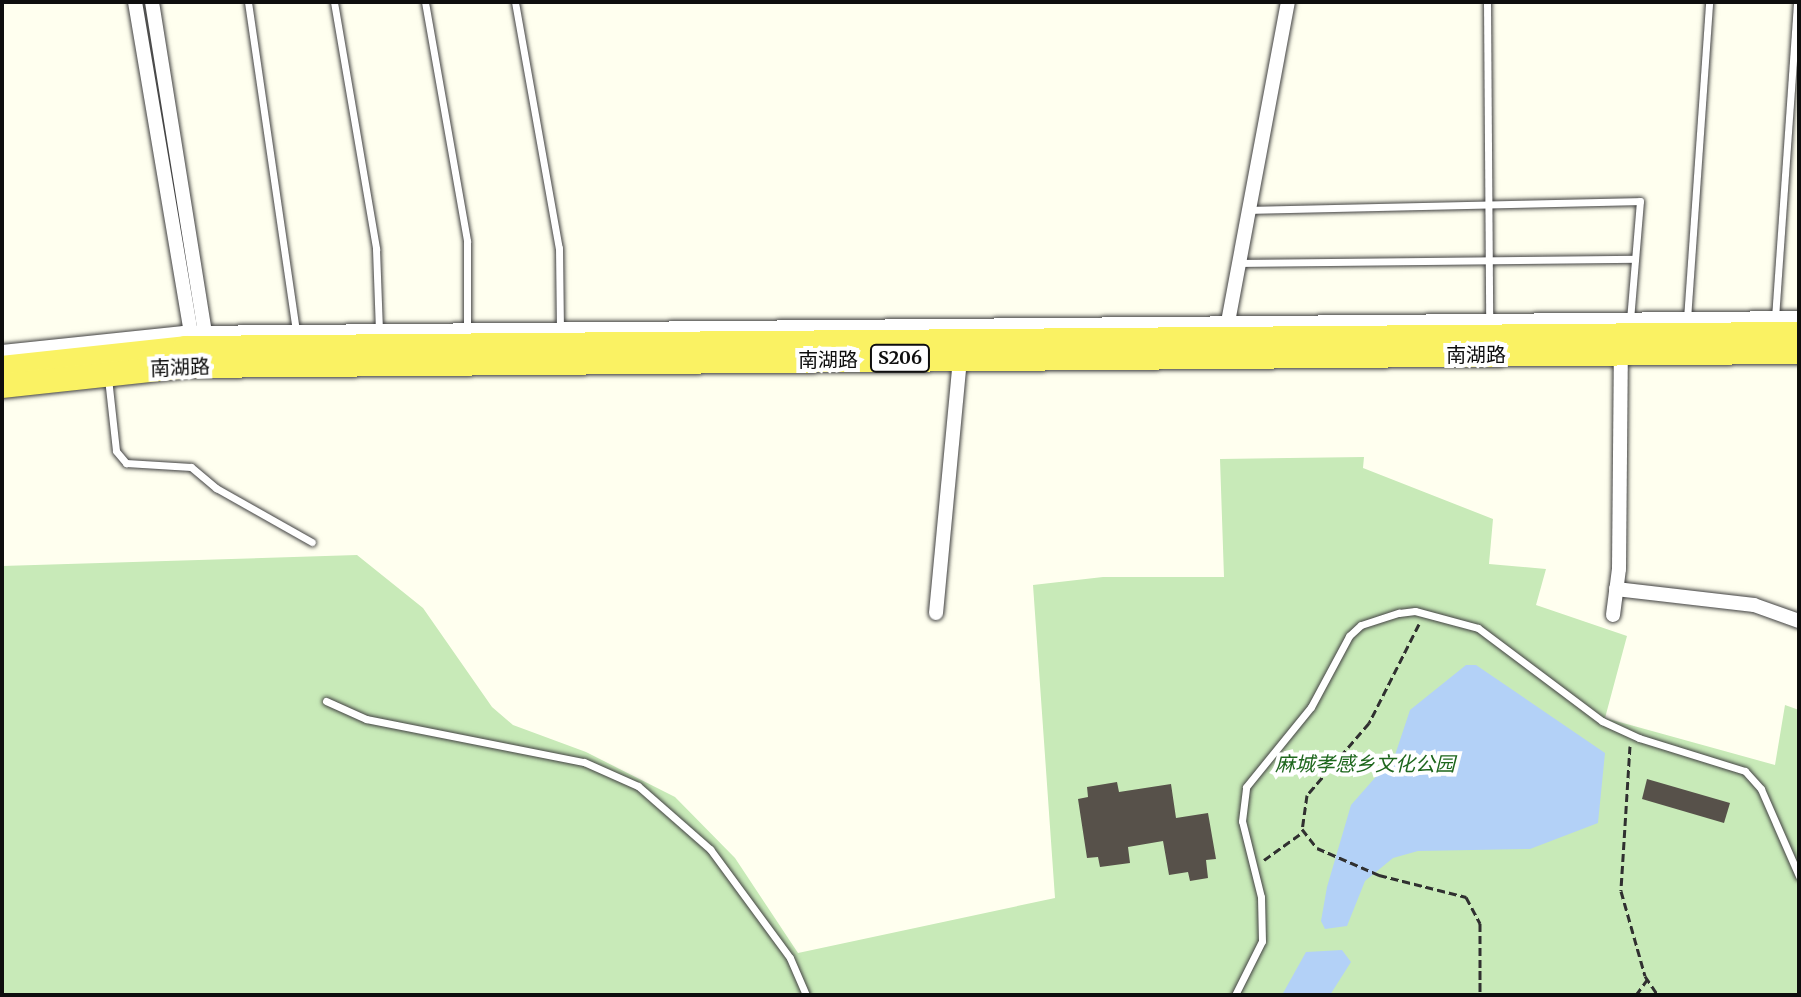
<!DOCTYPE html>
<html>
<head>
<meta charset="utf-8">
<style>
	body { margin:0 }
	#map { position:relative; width:1801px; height:997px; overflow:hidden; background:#ffffef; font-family:Merriweather,"Noto Sans SC",serif }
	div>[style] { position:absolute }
	.green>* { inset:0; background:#c8eab8 }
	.water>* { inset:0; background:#b3d1f7 }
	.building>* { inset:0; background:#57514a }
	.path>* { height:3px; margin-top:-1.5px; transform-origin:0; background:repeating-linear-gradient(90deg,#303030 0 8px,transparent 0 12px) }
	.roads { filter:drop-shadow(0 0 2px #414141) drop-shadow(0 0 2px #414141) }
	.lane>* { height:7px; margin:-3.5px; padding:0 3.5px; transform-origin:3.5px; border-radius:3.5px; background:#fff }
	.street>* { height:14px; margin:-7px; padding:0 7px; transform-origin:7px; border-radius:7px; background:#fff }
	.primary>* { height:24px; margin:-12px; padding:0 12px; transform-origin:12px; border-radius:12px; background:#faf263 }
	span { translate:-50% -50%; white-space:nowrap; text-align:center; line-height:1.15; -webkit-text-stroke:8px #fff; paint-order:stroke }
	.shield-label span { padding:2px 6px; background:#fff; border:2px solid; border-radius:6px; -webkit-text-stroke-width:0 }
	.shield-label { font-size:18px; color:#0e0e0e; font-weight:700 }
	.street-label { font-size:20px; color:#0e0e0e }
	.park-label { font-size:20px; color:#1e671d; font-style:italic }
	.frame { position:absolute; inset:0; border:4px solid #0e0e0e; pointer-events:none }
</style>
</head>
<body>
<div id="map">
	<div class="green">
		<i style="clip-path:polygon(1364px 457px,1363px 468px,1493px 519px,1489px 564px,1546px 569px,1536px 605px,1627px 636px,1605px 718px,1775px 765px,1785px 705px,1799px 710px,1799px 995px,2px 995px,2px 566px,357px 555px,423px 608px,492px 707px,513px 725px,586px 752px,675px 797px,735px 858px,798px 953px,1055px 898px,1033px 585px,1103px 577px,1224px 577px,1220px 459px)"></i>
	</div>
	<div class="water">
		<i style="clip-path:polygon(1466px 665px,1476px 665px,1605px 753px,1598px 823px,1530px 849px,1418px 851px,1393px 858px,1365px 881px,1347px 926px,1325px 929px,1321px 921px,1327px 887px,1351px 805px,1395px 755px,1410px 710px)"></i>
		<i style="clip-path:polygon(1342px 950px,1351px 962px,1330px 995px,1282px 995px,1306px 952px)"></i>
	</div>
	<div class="building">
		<i style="clip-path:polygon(1647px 779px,1730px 803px,1724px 823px,1642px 799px)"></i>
		<i style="clip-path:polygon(1117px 782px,1119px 792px,1171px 784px,1176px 818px,1208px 813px,1216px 859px,1206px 860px,1208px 878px,1190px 881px,1188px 872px,1169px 875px,1163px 841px,1128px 847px,1130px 863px,1100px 867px,1098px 857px,1087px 858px,1078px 799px,1088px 797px,1087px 787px)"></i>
	</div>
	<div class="path">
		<i style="left:1419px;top:624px;width:111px;rotate:116.8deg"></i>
		<i style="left:1369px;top:723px;width:95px;rotate:130.7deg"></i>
		<i style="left:1307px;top:795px;width:34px;rotate:98deg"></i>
		<i style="left:1302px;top:829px;width:24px;rotate:52deg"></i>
		<i style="left:1317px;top:848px;width:68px;rotate:23.5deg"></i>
		<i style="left:1379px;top:875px;width:90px;rotate:14.2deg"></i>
		<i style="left:1466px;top:897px;width:30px;rotate:62deg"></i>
		<i style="left:1480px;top:923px;width:72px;rotate:90deg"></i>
		<i style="left:1630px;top:746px;width:145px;rotate:93.6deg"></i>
		<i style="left:1621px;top:891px;width:88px;rotate:74.2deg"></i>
		<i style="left:1645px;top:976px;width:23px;rotate:56deg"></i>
		<i style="left:1264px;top:860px;width:48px;rotate:-35.7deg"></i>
		<i style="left:1636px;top:995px;width:19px;rotate:-54deg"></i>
	</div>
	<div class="roads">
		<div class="lane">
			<i style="left:248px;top:2px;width:332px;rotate:81.7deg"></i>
			<i style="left:334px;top:2px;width:251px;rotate:80.3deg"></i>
			<i style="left:376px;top:249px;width:81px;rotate:87.9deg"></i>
			<i style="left:425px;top:2px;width:243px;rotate:80deg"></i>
			<i style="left:467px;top:241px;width:88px;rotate:90deg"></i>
			<i style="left:515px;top:2px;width:250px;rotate:79.9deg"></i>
			<i style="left:559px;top:248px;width:80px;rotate:89.3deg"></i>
			<i style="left:1487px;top:2px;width:318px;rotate:89.6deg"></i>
			<i style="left:1249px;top:210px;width:391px;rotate:-1.3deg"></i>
			<i style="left:1640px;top:201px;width:118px;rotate:94.8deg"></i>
			<i style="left:1239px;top:263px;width:396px;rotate:-0.6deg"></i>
			<i style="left:1775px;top:318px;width:317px;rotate:-86deg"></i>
			<i style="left:1687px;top:319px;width:318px;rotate:-86deg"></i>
			<i style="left:108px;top:378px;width:73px;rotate:83.7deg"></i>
			<i style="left:116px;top:451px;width:16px;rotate:50deg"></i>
			<i style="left:126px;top:463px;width:65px;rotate:3.5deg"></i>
			<i style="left:191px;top:467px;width:33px;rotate:40deg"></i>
			<i style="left:216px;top:488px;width:110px;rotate:29.4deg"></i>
			<i style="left:326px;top:701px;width:44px;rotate:24.2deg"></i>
			<i style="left:366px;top:719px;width:222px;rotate:11.2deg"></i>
			<i style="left:584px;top:762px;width:59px;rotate:24deg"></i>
			<i style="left:638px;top:786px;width:96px;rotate:41.2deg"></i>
			<i style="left:710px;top:849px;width:135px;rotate:53.7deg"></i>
			<i style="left:790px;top:958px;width:40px;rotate:66.6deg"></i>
			<i style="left:1235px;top:995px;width:60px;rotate:-63.4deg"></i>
			<i style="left:1262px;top:941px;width:44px;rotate:-91.3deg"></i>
			<i style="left:1261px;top:897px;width:78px;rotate:-104deg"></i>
			<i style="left:1242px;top:821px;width:34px;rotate:-83deg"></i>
			<i style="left:1246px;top:787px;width:103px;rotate:-50.9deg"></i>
			<i style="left:1311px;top:707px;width:81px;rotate:-61.8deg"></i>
			<i style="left:1349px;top:636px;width:16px;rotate:-43deg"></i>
			<i style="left:1361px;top:625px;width:40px;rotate:-18deg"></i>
			<i style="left:1399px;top:613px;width:16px;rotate:-7deg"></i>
			<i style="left:1415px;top:611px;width:65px;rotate:15.1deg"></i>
			<i style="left:1478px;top:628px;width:155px;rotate:36.9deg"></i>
			<i style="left:1602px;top:721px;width:41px;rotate:24.7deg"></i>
			<i style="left:1639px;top:738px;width:111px;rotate:17.3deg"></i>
			<i style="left:1745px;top:771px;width:24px;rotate:48deg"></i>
			<i style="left:1761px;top:789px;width:95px;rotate:66.4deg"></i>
		</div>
		<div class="street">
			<i style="left:135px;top:2px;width:336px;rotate:80.4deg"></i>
			<i style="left:152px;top:2px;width:335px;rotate:80.9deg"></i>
			<i style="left:1228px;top:322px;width:326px;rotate:-79.4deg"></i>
			<i style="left:2px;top:352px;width:183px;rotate:-6deg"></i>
			<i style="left:184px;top:333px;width:1615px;rotate:-0.53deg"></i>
			<i style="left:1616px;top:589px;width:139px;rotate:6.6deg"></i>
			<i style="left:1754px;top:605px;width:48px;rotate:19.6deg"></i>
			<i style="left:936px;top:613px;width:256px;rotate:-84.6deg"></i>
			<i style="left:1613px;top:615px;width:46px;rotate:-82.6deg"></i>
			<i style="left:1619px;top:569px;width:216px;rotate:-89.5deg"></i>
		</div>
		<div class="primary">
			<i style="left:2px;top:368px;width:184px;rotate:-6.2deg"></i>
			<i style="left:185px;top:348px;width:1614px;rotate:-0.5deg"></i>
			<i style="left:2px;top:386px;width:185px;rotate:-6.2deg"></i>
			<i style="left:186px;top:366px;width:1613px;rotate:-0.5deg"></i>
		</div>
	</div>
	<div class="shield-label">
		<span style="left:900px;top:358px">S206</span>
	</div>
	<div class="street-label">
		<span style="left:1476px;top:354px">南湖路</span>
		<span style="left:828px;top:359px">南湖路</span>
		<span style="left:180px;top:367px;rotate:-2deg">南湖路</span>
	</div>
	<div class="park-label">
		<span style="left:1365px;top:763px">麻城孝感乡文化公园</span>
	</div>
	<div class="frame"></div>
</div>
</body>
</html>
